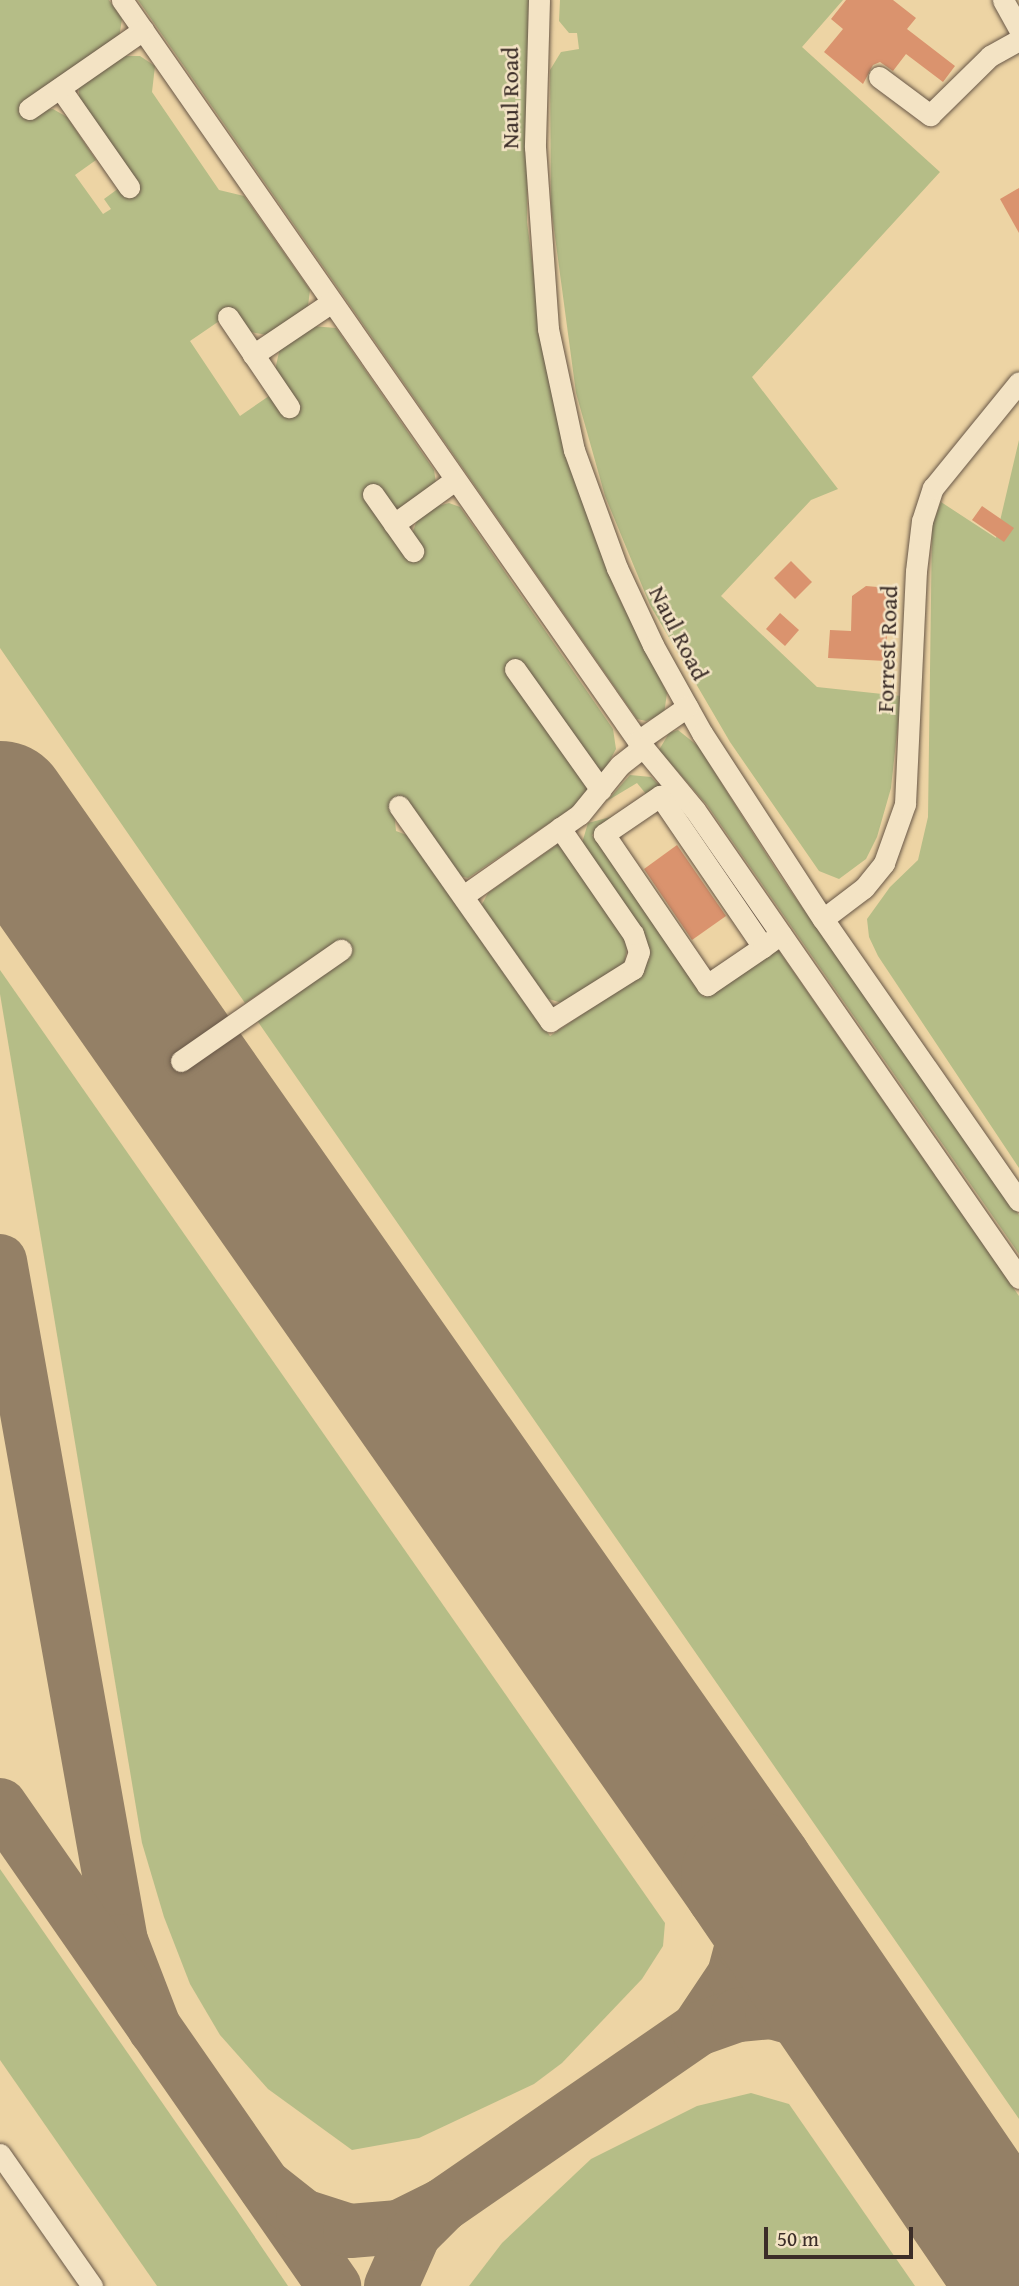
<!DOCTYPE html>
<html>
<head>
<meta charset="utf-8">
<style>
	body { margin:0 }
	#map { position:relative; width:1019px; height:2286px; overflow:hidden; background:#edd4a4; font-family:"Gentium Book Plus",serif }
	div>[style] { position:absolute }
	.green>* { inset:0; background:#b5bd87 }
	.taxiway>* { height:54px; margin:-27px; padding:0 27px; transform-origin:27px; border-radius:27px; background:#948066 }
	.runway>* { height:135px; margin:-67.5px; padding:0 67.5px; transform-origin:67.5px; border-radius:67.5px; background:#948066 }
	.building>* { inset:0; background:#da936e }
	.roads { filter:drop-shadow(0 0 2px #685747) drop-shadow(0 0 2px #685747) }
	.minor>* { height:21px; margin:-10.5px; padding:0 10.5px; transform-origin:10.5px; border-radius:10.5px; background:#f3e3c4 }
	span { translate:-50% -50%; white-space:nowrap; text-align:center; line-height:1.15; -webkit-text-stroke:5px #f3e3c4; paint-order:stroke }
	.street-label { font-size:24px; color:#3b2d28 }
	.scale { position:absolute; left:764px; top:2227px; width:149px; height:32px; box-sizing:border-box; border:4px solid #3b2d28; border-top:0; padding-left:9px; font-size:21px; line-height:24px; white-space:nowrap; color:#3b2d28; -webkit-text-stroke:5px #f3e3c4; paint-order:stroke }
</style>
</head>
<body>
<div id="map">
	<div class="green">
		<i style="clip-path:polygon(0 0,109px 0,122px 19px,119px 38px,44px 110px,53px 109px,67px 117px,96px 160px,75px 175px,103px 214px,111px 209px,104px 199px,130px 180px,79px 97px,79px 87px,122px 56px,140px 56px,155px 66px,152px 92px,219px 190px,244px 196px,310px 290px,308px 306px,267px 335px,245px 331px,231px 313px,190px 341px,240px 416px,269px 396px,280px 348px,312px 326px,336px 328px,434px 470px,436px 483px,399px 509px,388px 506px,411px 537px,417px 520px,434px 507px,449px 503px,460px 507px,613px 729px,616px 749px,602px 775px,506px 674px,590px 791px,582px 801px,468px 878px,459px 876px,394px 812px,396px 831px,412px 837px,550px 1036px,638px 977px,650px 958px,644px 937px,582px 843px,588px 823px,614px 816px,592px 835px,704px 997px,773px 950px,779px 951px,1019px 1296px,1019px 2119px,256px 1019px,333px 944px,245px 1003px,0 648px)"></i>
		<i style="clip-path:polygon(138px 0,529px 0,527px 222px,547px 372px,593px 533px,615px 590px,667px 693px,664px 714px,646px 721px,637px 719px,630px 709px)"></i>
		<i style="clip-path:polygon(560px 0,843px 0,802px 47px,940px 172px,752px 377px,838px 489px,811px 500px,721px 596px,817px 687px,901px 696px,891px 788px,877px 837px,866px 859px,839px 879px,819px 871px,730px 742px,650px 605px,605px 496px,576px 393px,551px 207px,550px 70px,561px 52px,579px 49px,577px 33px,569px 33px,559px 21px)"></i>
		<i style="clip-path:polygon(1019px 440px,1019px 1168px,878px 956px,869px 937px,867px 919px,890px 887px,918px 860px,928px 817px,932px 526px,941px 502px,996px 538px)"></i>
		<i style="clip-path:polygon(678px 730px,698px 746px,780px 876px,1019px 1215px,1019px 1254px,707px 805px,659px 750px,669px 733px)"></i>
		<i style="clip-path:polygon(630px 775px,651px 777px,660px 786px,696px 829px,760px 921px,754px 925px,637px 783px,607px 801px)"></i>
		<i style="clip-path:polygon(558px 844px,622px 933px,627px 948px,624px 966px,565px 1004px,539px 996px,479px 910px,488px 893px)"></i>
		<i style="clip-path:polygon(0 970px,665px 1923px,663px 1946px,642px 1979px,562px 2063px,534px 2084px,419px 2138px,352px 2150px,268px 2089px,220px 2035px,190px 1984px,164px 1917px,142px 1843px,0 994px)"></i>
		<i style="clip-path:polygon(0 1869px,236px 2209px,288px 2286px,157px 2286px,0 2060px)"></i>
		<i style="clip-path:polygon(751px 2093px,789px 2104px,915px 2286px,469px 2286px,502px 2243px,591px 2159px,697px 2106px)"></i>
	</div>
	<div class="taxiway">
		<i style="left:0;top:1261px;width:691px;rotate:79.91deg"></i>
		<i style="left:121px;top:1941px;width:94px;rotate:68.9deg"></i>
		<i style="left:0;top:1805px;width:586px;rotate:55.22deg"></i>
		<i style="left:698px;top:2029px;width:65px;rotate:-56.3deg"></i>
		<i style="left:734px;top:1975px;width:31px;rotate:-75deg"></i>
		<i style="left:742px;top:1945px;width:69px;rotate:-85deg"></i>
		<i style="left:265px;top:2186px;width:48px;rotate:38.3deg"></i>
		<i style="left:303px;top:2216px;width:49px;rotate:17.7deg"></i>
		<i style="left:350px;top:2231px;width:49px;rotate:-4.7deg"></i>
		<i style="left:399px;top:2227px;width:49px;rotate:-26.6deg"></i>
		<i style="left:443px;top:2205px;width:310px;rotate:-34.6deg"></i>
		<i style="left:698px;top:2029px;width:42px;rotate:-19.3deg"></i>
		<i style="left:738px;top:2015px;width:34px;rotate:-5deg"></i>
		<i style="left:772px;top:2012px;width:83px;rotate:16deg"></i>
		<i style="left:391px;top:2286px;width:57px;rotate:-66.1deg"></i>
		<i style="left:414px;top:2234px;width:40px;rotate:-45deg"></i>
	</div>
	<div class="runway">
		<i style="left:0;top:808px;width:1304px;rotate:54.99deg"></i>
		<i style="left:748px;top:1876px;width:482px;rotate:55.7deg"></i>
	</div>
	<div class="building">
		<i style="clip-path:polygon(846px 0,893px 0,916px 18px,907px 29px,955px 66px,943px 82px,906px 54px,893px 71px,880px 62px,873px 65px,863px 84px,824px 52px,843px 29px,831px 19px)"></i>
		<i style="clip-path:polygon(1019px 188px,1019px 233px,1000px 199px)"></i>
		<i style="clip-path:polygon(982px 506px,1014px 528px,1004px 542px,972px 520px)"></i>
		<i style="clip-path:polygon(791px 561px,812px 582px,795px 599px,774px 578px)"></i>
		<i style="clip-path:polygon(866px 586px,889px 588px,886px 661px,828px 658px,830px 630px,851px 631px,852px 596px)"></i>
		<i style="clip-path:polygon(780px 613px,799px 630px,785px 646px,766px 629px)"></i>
		<i style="clip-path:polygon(677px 845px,726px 916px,692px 940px,644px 869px)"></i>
	</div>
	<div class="roads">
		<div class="minor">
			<i style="left:122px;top:0;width:903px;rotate:55.15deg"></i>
			<i style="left:638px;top:741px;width:89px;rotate:50.4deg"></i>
			<i style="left:695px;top:810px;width:569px;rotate:55.3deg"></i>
			<i style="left:539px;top:0;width:147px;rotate:91.6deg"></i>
			<i style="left:535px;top:147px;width:182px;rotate:85.9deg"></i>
			<i style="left:548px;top:329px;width:124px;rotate:77.9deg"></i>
			<i style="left:574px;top:450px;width:126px;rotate:70deg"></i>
			<i style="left:617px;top:568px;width:85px;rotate:64.9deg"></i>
			<i style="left:653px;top:645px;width:101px;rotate:60.9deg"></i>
			<i style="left:702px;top:733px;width:222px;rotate:57deg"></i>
			<i style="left:823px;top:919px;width:343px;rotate:55.2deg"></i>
			<i style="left:1003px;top:0;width:33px;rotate:61deg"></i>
			<i style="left:879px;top:77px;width:64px;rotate:36.7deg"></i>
			<i style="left:930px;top:115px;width:84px;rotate:-44.5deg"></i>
			<i style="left:990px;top:56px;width:33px;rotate:-29deg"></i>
			<i style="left:60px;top:88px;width:121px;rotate:55.1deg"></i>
			<i style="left:29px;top:109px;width:139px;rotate:-34.7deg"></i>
			<i style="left:228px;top:317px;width:109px;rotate:55.9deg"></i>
			<i style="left:253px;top:355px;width:95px;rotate:-33.9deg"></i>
			<i style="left:373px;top:494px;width:70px;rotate:54.9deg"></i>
			<i style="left:394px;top:524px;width:75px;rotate:-35.8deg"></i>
			<i style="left:515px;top:669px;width:148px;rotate:54.6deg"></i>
			<i style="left:638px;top:741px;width:60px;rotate:-34.8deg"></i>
			<i style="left:399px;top:806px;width:263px;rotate:54.9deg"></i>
			<i style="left:550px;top:1021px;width:98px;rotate:-32.1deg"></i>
			<i style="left:633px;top:969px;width:18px;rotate:-71deg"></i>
			<i style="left:639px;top:952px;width:19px;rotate:-108deg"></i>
			<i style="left:633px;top:934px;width:129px;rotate:-124.6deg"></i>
			<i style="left:463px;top:896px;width:143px;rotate:-35deg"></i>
			<i style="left:580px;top:814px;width:63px;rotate:-50.8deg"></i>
			<i style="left:620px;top:765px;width:28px;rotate:-38deg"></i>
			<i style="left:823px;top:919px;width:51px;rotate:-37.1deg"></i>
			<i style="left:864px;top:888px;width:32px;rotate:-51deg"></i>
			<i style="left:884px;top:863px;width:63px;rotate:-70.4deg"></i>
			<i style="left:905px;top:804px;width:233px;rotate:-87.3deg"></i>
			<i style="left:916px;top:571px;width:50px;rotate:-83.2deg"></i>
			<i style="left:922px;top:521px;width:35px;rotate:-72deg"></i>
			<i style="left:933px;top:488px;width:136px;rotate:-50.9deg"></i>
			<i style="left:763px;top:947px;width:183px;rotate:-124.3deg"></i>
			<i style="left:660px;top:796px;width:68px;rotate:145.8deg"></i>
			<i style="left:604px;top:834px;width:183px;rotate:55.7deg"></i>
			<i style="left:707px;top:985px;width:68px;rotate:-34.2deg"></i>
			<i style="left:763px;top:947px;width:22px;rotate:-36deg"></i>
			<i style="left:181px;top:1061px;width:195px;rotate:-34.8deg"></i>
			<i style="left:0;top:2154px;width:161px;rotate:55.1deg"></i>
		</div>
	</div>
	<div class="street-label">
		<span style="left:510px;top:98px;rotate:-90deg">Naul Road</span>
		<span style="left:679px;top:633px;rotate:63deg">Naul Road</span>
		<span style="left:887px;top:649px;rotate:-88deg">Forrest Road</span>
	</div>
	<div class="scale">50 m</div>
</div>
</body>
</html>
